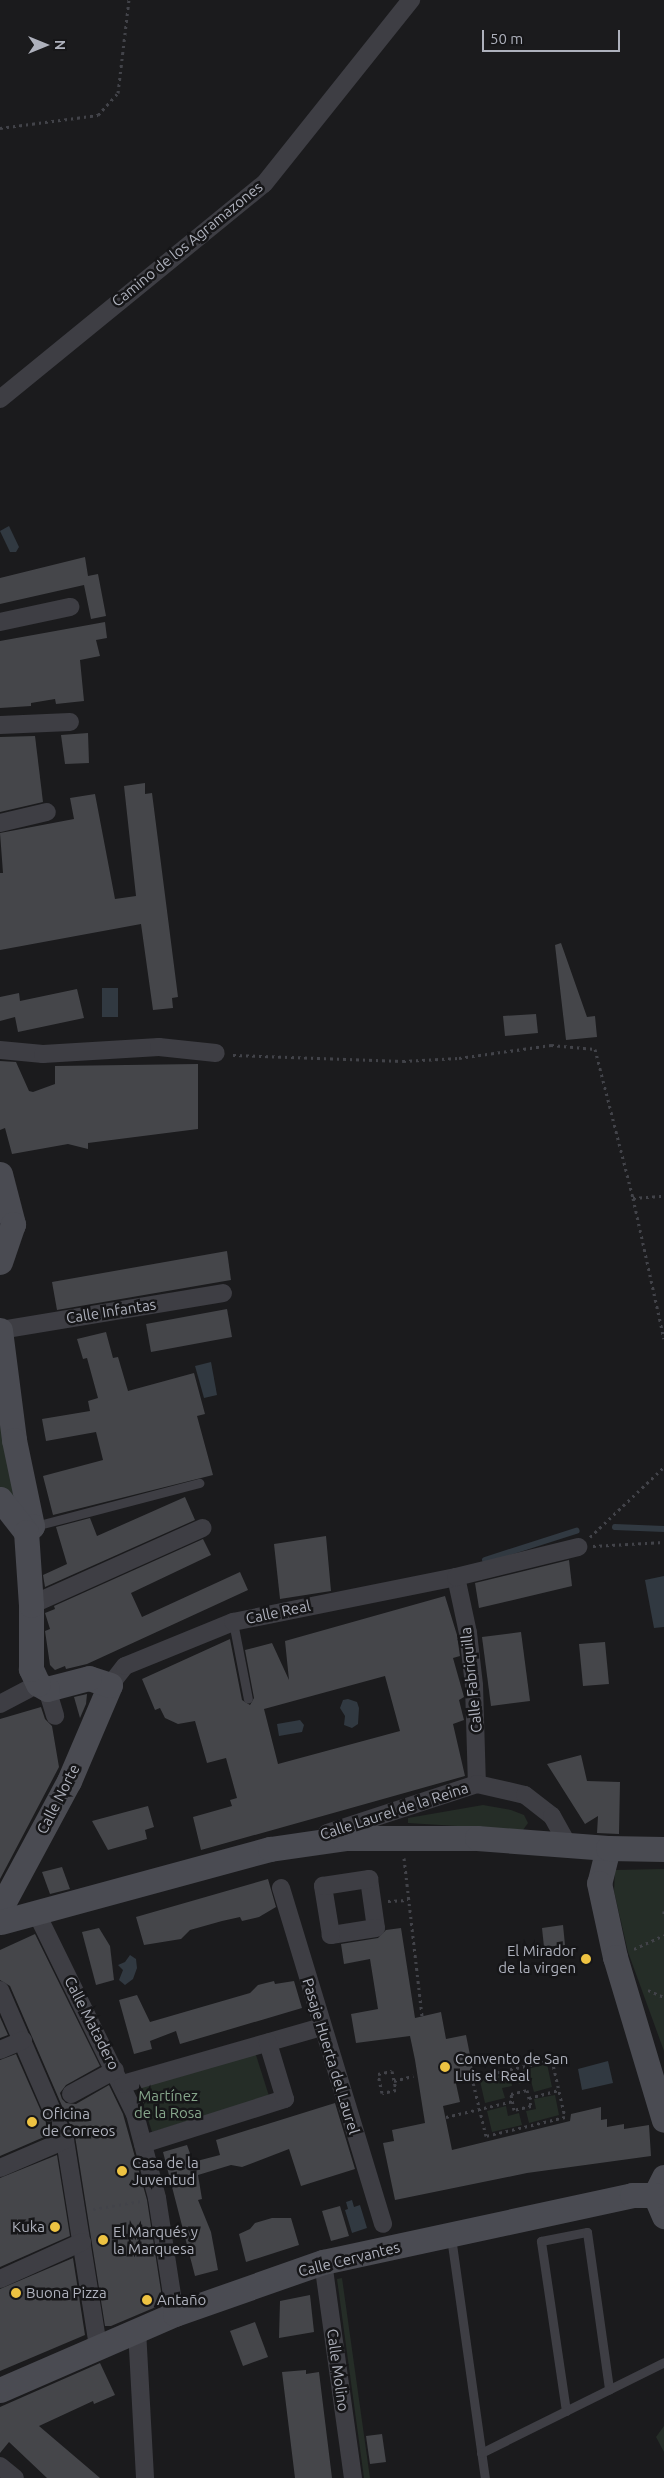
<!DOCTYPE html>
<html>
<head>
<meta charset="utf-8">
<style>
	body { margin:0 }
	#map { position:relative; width:664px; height:2478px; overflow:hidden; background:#1b1b1d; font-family:Ubuntu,sans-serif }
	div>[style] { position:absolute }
	.green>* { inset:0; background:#252d27 }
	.water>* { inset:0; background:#313941 }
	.stream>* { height:5.5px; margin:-2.75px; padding:0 2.75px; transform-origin:2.75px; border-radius:2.75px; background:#313941 }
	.building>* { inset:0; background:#45464a }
	.path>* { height:3px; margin-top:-1.5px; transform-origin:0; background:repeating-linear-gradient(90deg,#424349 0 2.5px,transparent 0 6.5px) }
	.lane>* { height:9px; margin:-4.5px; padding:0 4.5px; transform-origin:4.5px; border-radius:4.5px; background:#3e3e44 }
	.street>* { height:18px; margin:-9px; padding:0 9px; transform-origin:9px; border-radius:9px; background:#3e3e44 }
	.secondary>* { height:25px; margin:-12.5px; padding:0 12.5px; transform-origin:12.5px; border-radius:12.5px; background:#4a4b52 }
	.dots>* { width:14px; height:14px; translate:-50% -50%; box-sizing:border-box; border:2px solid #161618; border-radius:50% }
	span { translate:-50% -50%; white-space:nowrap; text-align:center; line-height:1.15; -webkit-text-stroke:5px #161618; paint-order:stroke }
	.street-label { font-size:15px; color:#aeb1bc }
	.poi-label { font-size:15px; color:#aeb1bc }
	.right { translate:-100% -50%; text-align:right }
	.left { translate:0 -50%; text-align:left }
	.park-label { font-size:15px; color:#86a68b }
	.north { position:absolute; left:20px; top:20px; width:50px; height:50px; -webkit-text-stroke:4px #161618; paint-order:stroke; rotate:90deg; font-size:14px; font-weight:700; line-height:20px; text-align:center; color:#aeb1bc }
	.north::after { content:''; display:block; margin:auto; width:18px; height:22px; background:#aeb1bc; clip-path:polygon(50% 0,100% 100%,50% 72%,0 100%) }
	.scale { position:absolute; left:482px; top:30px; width:138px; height:22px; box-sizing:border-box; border:2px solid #aeb1bc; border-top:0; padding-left:6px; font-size:15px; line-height:18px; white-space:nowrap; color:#aeb1bc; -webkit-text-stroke:4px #161618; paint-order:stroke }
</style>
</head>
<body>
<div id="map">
	<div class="green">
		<i style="clip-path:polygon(0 1412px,18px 1503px,0 1489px)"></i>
		<i style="clip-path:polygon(483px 1805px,511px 1810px,524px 1815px,528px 1823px,523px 1830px,408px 1823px,408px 1818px)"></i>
		<i style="clip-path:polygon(664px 1869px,664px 2051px,628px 1952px,614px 1891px,615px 1870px)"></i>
		<i style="clip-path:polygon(255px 2052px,269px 2096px,152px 2132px,138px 2088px)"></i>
		<i style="clip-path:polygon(547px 2064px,552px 2087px,534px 2092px,531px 2081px,519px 2084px,516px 2072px)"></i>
		<i style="clip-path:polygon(510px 2073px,512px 2086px,502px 2088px,505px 2098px,485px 2103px,480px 2081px)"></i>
		<i style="clip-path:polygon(555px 2095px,559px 2115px,529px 2123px,526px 2111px,536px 2109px,534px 2099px)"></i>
		<i style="clip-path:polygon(506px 2106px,508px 2116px,519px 2113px,522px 2125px,492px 2132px,487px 2111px)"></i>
		<i style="clip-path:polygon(342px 2278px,370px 2478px,364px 2478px,337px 2279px)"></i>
		<i style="clip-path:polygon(664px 2426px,664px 2452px,656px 2437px)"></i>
	</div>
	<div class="water">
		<i style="clip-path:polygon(9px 526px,19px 547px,16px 552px,10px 552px,0 531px)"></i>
		<i style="clip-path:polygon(102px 988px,118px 988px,118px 1017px,102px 1017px)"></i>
		<i style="clip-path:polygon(211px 1362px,217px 1395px,204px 1398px,195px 1366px)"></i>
		<i style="clip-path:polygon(664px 1576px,664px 1627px,654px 1628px,645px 1580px)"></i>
		<i style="clip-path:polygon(348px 1699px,357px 1702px,359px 1708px,358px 1724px,352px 1728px,344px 1725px,345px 1716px,340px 1708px,343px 1700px)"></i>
		<i style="clip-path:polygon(300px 1720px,304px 1725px,302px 1732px,279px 1736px,277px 1724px)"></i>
		<i style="clip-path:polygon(130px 1955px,136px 1959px,137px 1968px,133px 1979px,125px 1985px,119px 1980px,123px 1970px,118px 1965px,125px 1962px)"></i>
		<i style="clip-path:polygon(608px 2061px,613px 2083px,582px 2090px,578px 2069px)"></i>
		<i style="clip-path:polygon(352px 2200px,354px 2207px,360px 2205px,367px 2228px,352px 2233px,345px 2210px,348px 2209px,346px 2202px)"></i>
	</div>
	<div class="stream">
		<i style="left:615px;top:1527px;width:49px;rotate:2.3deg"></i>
		<i style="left:485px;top:1560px;width:96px;rotate:-17.7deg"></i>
	</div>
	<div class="building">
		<i style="clip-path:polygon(85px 557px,88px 576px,98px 574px,106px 616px,91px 619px,84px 585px,0 604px,0 578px)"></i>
		<i style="clip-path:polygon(105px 622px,107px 638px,96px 640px,100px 656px,80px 660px,84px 701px,56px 704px,55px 699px,31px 703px,31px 706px,0 708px,0 641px)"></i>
		<i style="clip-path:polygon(88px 733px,89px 763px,65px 764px,61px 735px)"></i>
		<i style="clip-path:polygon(35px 736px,43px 802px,0 812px,0 737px)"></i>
		<i style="clip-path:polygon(145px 783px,145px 794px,152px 793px,178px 997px,172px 998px,173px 1008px,153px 1010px,141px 924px,0 950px,0 873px,3px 873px,0 833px,74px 819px,70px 798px,95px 794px,115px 899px,136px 896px,124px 786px)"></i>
		<i style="clip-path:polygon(561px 943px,587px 1017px,595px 1016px,597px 1037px,566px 1040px,555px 945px)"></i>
		<i style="clip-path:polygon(77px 989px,84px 1018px,18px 1032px,15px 1017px,0 1021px,0 997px,19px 993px,20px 1001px)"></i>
		<i style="clip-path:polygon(536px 1014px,538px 1033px,505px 1036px,503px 1016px)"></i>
		<i style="clip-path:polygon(0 1061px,16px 1062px,29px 1091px,33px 1092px,55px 1084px,55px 1066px,198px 1064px,198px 1129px,88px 1143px,88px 1149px,68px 1144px,12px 1154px,5px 1128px,0 1130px)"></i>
		<i style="clip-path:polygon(227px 1251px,231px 1280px,57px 1310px,52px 1282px)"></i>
		<i style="clip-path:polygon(227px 1309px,232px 1337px,151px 1352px,146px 1324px)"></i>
		<i style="clip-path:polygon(106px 1332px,113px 1358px,118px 1357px,128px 1391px,194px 1373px,205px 1414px,197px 1416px,213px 1475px,53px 1515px,43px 1476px,103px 1460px,96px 1432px,46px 1441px,42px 1419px,90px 1411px,88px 1401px,98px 1398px,87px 1358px,83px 1359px,77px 1339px)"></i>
		<i style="clip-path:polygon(185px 1497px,195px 1520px,45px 1587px,43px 1575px,67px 1564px,56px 1527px,90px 1518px,97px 1536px)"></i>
		<i style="clip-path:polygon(326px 1536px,331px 1591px,280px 1599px,274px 1544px)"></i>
		<i style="clip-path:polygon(203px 1539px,211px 1555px,131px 1593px,142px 1617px,240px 1572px,248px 1590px,87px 1664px,66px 1669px,65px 1666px,55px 1670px,50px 1665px,45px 1631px,50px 1629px,45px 1613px,55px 1609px,54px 1606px)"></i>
		<i style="clip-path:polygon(569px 1560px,572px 1586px,479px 1608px,475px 1583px)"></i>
		<i style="clip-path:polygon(evenodd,445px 1596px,457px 1635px,460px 1656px,453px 1658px,464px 1697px,459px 1700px,464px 1720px,453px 1724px,465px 1776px,201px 1850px,193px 1817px,232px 1806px,230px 1800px,237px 1798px,226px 1758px,207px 1763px,195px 1721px,178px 1724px,165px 1718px,160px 1708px,155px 1710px,142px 1679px,230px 1639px,242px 1700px,250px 1705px,254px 1698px,245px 1650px,272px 1643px,289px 1680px,285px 1641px,445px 1596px,385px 1676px,400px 1731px,278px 1764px,264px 1709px,385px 1676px)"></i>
		<i style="clip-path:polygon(521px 1632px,530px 1701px,491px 1706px,482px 1637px)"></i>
		<i style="clip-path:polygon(605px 1642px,609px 1684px,583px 1686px,579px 1644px)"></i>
		<i style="clip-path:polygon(87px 1694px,86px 1704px,80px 1718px,74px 1697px)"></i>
		<i style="clip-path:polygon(41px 1707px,45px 1719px,52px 1726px,59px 1767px,0 1879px,0 1719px)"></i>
		<i style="clip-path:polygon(581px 1755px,587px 1781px,620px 1782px,619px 1834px,597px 1833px,598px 1816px,585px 1824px,547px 1764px)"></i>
		<i style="clip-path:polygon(148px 1806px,154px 1827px,145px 1830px,147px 1839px,108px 1850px,92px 1821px)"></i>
		<i style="clip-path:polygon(62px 1867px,70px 1889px,50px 1894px,42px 1872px)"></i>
		<i style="clip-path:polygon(268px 1879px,276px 1907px,259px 1917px,242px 1921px,240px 1917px,222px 1921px,190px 1930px,181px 1939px,144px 1945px,136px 1917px)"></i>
		<i style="clip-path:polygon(563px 1925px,565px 1945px,544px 1947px,542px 1928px)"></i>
		<i style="clip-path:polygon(99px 1928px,110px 1946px,114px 1980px,96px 1985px,82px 1932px)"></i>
		<i style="clip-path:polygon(401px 1928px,415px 2018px,441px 2012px,446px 2039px,466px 2035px,474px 2075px,455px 2079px,460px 2102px,443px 2106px,452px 2150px,570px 2121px,571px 2114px,601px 2107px,601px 2120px,607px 2119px,607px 2127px,624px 2124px,624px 2129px,649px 2125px,651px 2156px,527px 2173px,395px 2200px,383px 2143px,394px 2141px,392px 2130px,425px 2123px,415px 2060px,410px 2036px,356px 2043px,351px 2014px,378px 2009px,370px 1959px,344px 1964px,341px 1944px,378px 1938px,386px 1930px)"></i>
		<i style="clip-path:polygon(35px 1934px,100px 2066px,66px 2085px,60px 2093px,62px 2099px,66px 2103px,76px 2104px,109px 2085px,123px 2114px,147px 2200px,163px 2304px,111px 2326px,105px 2326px,75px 2136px,10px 1986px,0 1980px,0 1950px)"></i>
		<i style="clip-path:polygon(274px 1981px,275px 1984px,294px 1981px,302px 2008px,180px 2044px,176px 2031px,150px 2041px,152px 2049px,134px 2054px,119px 2000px,137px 1995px,150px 2022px,250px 1993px,258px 1985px)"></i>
		<i style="clip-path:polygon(0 2017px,8px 2035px,0 2038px)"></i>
		<i style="clip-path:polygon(16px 2054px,51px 2134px,0 2156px,0 2060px)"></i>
		<i style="clip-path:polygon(335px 2103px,355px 2169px,301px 2186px,289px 2149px,242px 2167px,231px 2165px,198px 2175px,202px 2199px,198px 2200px,211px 2232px,218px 2270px,195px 2276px,163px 2152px,187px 2145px,193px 2162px,220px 2155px,216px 2140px)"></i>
		<i style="clip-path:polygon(57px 2155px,70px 2236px,0 2267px,0 2178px)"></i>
		<i style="clip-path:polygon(340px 2206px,349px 2236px,331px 2241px,322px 2211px)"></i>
		<i style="clip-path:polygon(272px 2218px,291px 2218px,299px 2245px,246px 2262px,239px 2234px,250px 2229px,255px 2223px)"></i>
		<i style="clip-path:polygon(73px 2258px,85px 2335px,0 2371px,0 2289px)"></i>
		<i style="clip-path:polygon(310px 2295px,314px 2332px,279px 2338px,280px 2301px)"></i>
		<i style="clip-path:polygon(255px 2322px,268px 2357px,243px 2366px,230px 2331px)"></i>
		<i style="clip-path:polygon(100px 2363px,115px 2395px,94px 2404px,93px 2401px,39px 2426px,100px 2478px,47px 2478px,9px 2442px,0 2453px,0 2407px)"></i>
		<i style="clip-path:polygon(306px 2370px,306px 2374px,319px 2372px,332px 2478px,295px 2478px,282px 2372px)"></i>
		<i style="clip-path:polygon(382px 2434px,386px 2462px,370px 2464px,366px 2436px)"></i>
	</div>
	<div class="path">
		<i style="left:0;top:128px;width:99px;rotate:-7.6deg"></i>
		<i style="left:98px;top:115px;width:30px;rotate:-48deg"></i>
		<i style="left:118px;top:93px;width:94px;rotate:-83.3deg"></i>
		<i style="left:233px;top:1055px;width:170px;rotate:2deg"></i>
		<i style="left:403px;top:1061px;width:56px;rotate:-3.1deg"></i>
		<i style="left:459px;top:1058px;width:93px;rotate:-8deg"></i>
		<i style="left:551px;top:1045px;width:44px;rotate:5.2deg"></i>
		<i style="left:595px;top:1049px;width:154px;rotate:75.7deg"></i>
		<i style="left:633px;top:1198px;width:31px;rotate:-4deg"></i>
		<i style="left:633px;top:1198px;width:144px;rotate:77.6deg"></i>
		<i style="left:590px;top:1537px;width:102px;rotate:-43.4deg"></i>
		<i style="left:593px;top:1546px;width:71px;rotate:-3.2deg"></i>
		<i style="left:404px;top:1858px;width:159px;rotate:83.5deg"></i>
		<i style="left:388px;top:1901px;width:20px;rotate:-3deg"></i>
		<i style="left:664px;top:1911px;width:3px;rotate:90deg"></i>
		<i style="left:634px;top:1949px;width:33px;rotate:-25deg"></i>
		<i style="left:648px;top:1990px;width:17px;rotate:24deg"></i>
		<i style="left:552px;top:2060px;width:58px;rotate:77.2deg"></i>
		<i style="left:565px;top:2117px;width:81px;rotate:166.5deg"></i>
		<i style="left:486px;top:2136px;width:60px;rotate:-103.6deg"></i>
		<i style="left:472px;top:2078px;width:82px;rotate:-12.7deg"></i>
		<i style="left:392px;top:2071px;width:19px;rotate:78deg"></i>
		<i style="left:396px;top:2090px;width:14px;rotate:168deg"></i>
		<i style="left:382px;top:2093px;width:19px;rotate:-102deg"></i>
		<i style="left:378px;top:2074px;width:14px;rotate:-12deg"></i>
		<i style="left:394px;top:2081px;width:20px;rotate:-15deg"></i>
		<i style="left:527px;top:2090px;width:16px;rotate:76deg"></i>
		<i style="left:531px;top:2106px;width:17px;rotate:167deg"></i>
		<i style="left:514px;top:2110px;width:16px;rotate:-101deg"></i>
		<i style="left:511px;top:2094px;width:16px;rotate:-14deg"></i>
		<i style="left:529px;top:2098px;width:31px;rotate:-15deg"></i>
		<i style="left:446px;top:2117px;width:69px;rotate:-13.4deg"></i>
		<i style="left:93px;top:2209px;width:49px;rotate:-9.5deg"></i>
	</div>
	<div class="lane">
		<i style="left:35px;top:1526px;width:170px;rotate:-14.7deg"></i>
		<i style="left:233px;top:1622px;width:78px;rotate:79deg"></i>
		<i style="left:451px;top:2237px;width:243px;rotate:82deg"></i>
		<i style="left:566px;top:2411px;width:172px;rotate:-98.4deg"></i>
		<i style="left:541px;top:2241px;width:47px;rotate:-11.1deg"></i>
		<i style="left:587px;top:2232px;width:159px;rotate:82deg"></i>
		<i style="left:481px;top:2453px;width:204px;rotate:-26.4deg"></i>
	</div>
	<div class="street">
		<i style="left:0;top:399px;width:340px;rotate:-39.2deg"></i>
		<i style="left:264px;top:184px;width:236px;rotate:-51.4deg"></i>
		<i style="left:0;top:622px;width:72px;rotate:-12.1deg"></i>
		<i style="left:0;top:725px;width:70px;rotate:-2.5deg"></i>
		<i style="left:0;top:823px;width:48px;rotate:-13.2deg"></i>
		<i style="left:0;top:1050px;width:43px;rotate:5.3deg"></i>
		<i style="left:43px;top:1054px;width:116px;rotate:-3.5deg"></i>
		<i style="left:159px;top:1047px;width:57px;rotate:6deg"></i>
		<i style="left:0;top:1330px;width:226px;rotate:-9.4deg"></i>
		<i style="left:456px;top:1577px;width:57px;rotate:77.9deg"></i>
		<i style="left:468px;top:1633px;width:52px;rotate:83.4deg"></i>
		<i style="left:474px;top:1685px;width:99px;rotate:88.3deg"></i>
		<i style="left:31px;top:1605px;width:188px;rotate:-24.2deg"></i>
		<i style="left:110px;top:1685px;width:24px;rotate:-52deg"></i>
		<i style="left:125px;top:1666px;width:117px;rotate:-22.2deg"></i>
		<i style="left:233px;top:1622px;width:227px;rotate:-11.4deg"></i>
		<i style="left:456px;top:1577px;width:126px;rotate:-13.8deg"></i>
		<i style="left:47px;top:1689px;width:28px;rotate:73deg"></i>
		<i style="left:0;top:1704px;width:43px;rotate:-27.8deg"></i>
		<i style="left:327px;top:1833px;width:158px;rotate:-18.1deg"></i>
		<i style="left:477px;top:1784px;width:49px;rotate:12.9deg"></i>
		<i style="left:525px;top:1795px;width:34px;rotate:38deg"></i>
		<i style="left:552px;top:1816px;width:33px;rotate:61deg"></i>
		<i style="left:369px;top:1879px;width:49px;rotate:81.9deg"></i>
		<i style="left:376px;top:1928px;width:46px;rotate:171.2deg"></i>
		<i style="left:331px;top:1935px;width:50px;rotate:-99.3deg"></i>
		<i style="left:323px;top:1886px;width:47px;rotate:-8.7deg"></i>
		<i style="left:281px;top:1888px;width:351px;rotate:73.1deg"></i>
		<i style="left:36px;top:1912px;width:225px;rotate:63.9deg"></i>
		<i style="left:135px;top:2114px;width:87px;rotate:75.3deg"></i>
		<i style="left:157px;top:2198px;width:117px;rotate:81.2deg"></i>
		<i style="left:0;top:1990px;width:163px;rotate:66.6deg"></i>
		<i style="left:65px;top:2140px;width:210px;rotate:80.9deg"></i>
		<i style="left:0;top:2050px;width:25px;rotate:-23deg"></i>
		<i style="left:123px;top:2084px;width:207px;rotate:-16deg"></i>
		<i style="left:71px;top:2094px;width:50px;rotate:-28.6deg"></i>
		<i style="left:143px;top:2144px;width:149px;rotate:-17.6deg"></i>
		<i style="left:285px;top:2099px;width:59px;rotate:-106.9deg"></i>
		<i style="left:0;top:2168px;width:71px;rotate:-23.3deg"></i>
		<i style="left:323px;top:2262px;width:218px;rotate:82.1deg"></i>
		<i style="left:0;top:2279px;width:90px;rotate:-24.3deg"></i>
		<i style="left:137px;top:2330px;width:148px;rotate:86.9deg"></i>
		<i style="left:0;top:2466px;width:19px;rotate:39deg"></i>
	</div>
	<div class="secondary">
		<i style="left:0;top:1174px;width:52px;rotate:75.4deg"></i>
		<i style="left:13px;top:1224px;width:40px;rotate:108.9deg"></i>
		<i style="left:0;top:1330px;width:111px;rotate:82.7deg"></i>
		<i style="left:14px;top:1440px;width:88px;rotate:78.2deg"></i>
		<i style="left:32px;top:1526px;width:8px;rotate:135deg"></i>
		<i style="left:0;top:1499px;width:42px;rotate:51.8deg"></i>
		<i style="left:608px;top:1848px;width:36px;rotate:104deg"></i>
		<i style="left:599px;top:1883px;width:76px;rotate:77.8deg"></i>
		<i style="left:615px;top:1957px;width:170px;rotate:73.3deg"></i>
		<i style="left:0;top:1909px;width:145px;rotate:-61.7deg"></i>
		<i style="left:69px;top:1781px;width:104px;rotate:-66.9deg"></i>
		<i style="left:110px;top:1685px;width:22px;rotate:-162deg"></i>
		<i style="left:89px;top:1678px;width:43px;rotate:165.3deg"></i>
		<i style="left:47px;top:1689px;width:10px;rotate:-151deg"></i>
		<i style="left:38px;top:1684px;width:17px;rotate:-115deg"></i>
		<i style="left:31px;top:1669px;width:64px;rotate:-90deg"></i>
		<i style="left:31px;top:1605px;width:73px;rotate:-93.9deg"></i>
		<i style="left:1px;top:1922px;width:279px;rotate:-15.2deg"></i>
		<i style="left:270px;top:1849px;width:76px;rotate:-8.3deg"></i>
		<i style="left:345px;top:1838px;width:132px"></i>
		<i style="left:477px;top:1838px;width:131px;rotate:4.4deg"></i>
		<i style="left:608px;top:1848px;width:56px;rotate:1deg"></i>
		<i style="left:664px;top:2177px;width:20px;rotate:117deg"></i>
		<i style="left:655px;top:2195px;width:23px;rotate:67deg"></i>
		<i style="left:0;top:2390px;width:191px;rotate:-23.5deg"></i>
		<i style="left:175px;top:2314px;width:157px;rotate:-19.4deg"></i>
		<i style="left:323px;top:2262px;width:316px;rotate:-12.2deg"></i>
		<i style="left:632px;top:2195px;width:23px"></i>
	</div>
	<div class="dots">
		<i style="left:586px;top:1959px;background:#eec342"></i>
		<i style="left:445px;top:2067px;background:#eec342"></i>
		<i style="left:32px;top:2122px;background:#eec342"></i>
		<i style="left:122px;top:2171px;background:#eec342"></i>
		<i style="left:55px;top:2227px;background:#eec342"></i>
		<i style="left:103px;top:2240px;background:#eec342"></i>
		<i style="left:16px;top:2293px;background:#eec342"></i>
		<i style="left:147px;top:2300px;background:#eec342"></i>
	</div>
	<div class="street-label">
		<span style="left:187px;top:244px;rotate:-39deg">Camino de los Agramazones</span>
		<span style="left:111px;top:1311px;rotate:-9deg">Calle Infantas</span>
		<span style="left:278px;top:1612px;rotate:-12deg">Calle Real</span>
		<span style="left:471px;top:1680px;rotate:-96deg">Calle Fabriquilla</span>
		<span style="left:58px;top:1799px;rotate:-63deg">Calle Norte</span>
		<span style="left:394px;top:1811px;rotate:-18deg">Calle Laurel de la Reina</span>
		<span style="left:92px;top:2023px;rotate:63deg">Calle Matadero</span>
		<span style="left:331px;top:2056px;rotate:73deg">Pasaje Huerta del Laurel</span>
		<span style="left:349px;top:2259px;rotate:-14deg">Calle Cervantes</span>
		<span style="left:338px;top:2370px;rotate:82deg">Calle Molino</span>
	</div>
	<div class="poi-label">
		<span class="right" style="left:576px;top:1959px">El Mirador<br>de la virgen</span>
		<span class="left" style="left:455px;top:2067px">Convento de San<br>Luis el Real</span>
		<span class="left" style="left:42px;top:2122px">Oficina<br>de Correos</span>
		<span class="left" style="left:132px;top:2171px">Casa de la<br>Juventud</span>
		<span class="right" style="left:45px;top:2227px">Kuka</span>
		<span class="left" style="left:113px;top:2240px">El Marqués y<br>la Marquesa</span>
		<span class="left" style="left:26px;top:2293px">Buona Pizza</span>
		<span class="left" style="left:157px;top:2300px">Antaño</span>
	</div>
	<div class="park-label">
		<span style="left:168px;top:2104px">Martínez<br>de la Rosa</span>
	</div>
	<div class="north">N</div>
	<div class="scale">50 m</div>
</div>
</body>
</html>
